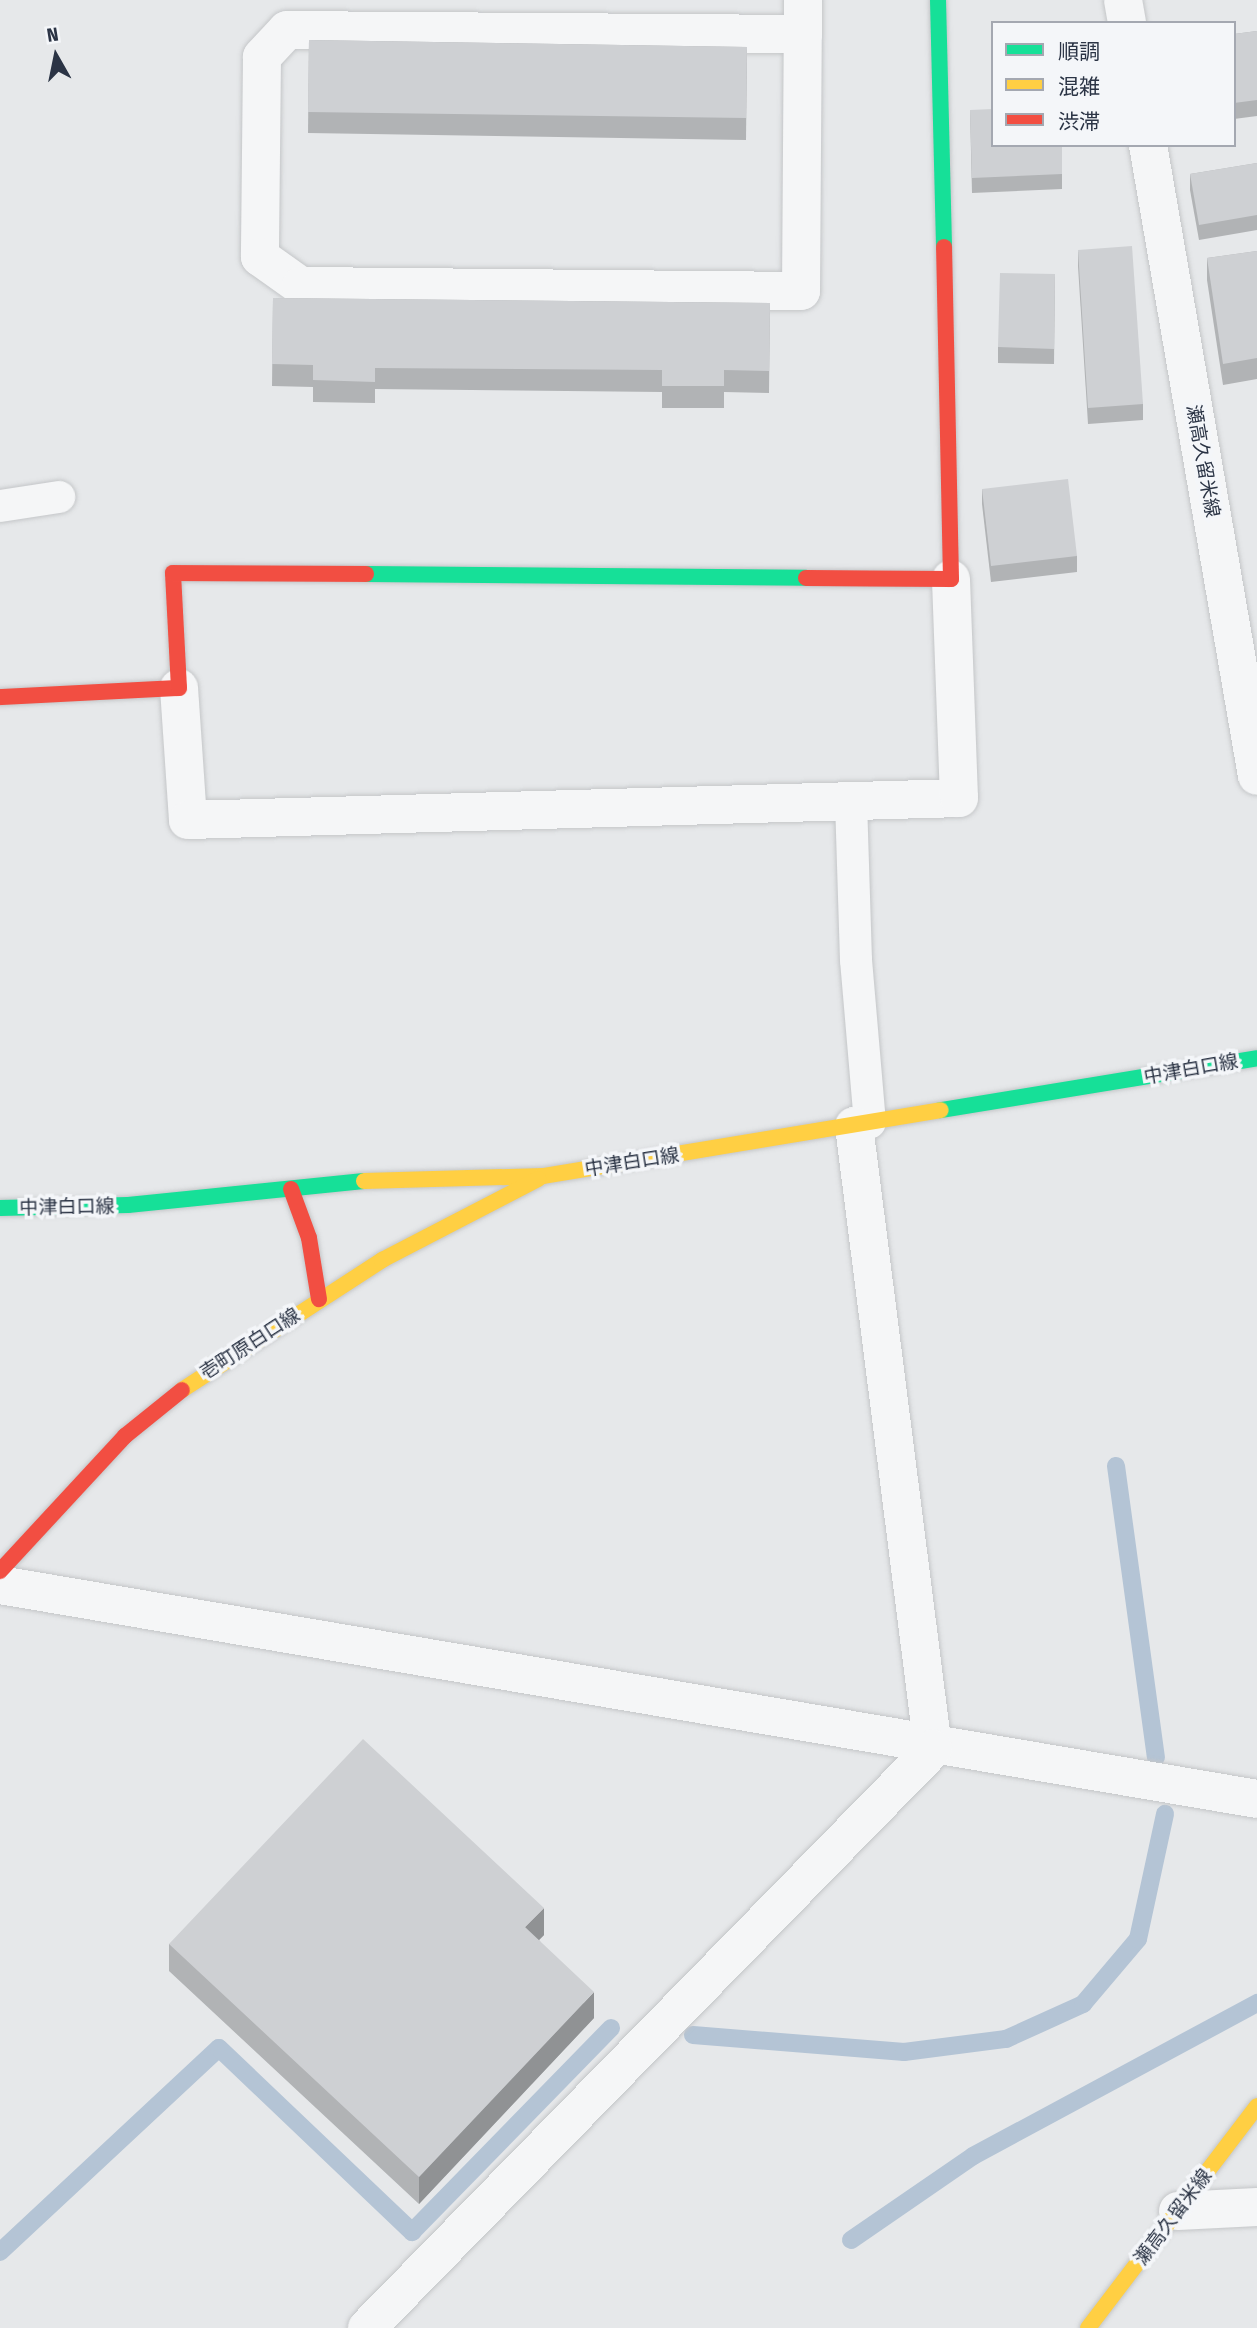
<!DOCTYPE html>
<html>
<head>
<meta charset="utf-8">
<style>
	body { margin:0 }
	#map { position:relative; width:1257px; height:2328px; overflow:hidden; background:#e6e8ea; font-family:"Fira Sans Condensed","Noto Sans JP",sans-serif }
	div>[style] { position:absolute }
	.stream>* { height:18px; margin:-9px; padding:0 9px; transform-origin:9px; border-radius:9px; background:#b4c4d5 }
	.roads { filter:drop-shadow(0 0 2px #c4c6c8) drop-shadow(0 0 2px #c4c6c8) }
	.lane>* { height:32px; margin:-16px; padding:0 16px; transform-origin:16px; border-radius:16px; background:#f5f6f7 }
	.street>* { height:38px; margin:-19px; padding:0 19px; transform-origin:19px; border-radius:19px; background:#f5f6f7 }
	.fast>* { height:16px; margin:-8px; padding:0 8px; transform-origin:8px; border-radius:8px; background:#16e098 }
	.slow>* { height:16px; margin:-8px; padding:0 8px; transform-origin:8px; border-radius:8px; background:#ffcf43 }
	.jam>* { height:16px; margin:-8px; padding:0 8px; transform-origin:8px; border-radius:8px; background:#f24e42 }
	.wall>* { inset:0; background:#b1b3b5 }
	.shaded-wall>* { inset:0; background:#909294 }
	.building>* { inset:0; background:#ced0d3 }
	span { translate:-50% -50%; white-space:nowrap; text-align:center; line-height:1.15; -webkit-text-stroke:7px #f4f6f9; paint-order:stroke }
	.street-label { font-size:19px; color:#2b3445 }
	.legend { position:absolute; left:991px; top:21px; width:245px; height:126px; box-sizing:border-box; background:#f4f6f9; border:2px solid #a4a8b1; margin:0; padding:9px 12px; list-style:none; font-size:21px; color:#2b3445 }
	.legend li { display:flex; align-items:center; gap:14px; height:35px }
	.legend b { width:35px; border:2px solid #a4a8b1 }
	.north { position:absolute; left:21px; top:21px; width:70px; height:70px; -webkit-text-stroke:5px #f4f6f9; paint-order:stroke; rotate:351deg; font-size:19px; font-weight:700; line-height:28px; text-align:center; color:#2b3445 }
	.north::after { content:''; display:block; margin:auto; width:24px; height:32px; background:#2b3445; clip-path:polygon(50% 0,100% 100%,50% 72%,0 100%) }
</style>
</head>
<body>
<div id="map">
	<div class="stream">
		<i style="left:1116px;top:1466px;width:294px;rotate:82.2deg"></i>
		<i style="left:693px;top:2035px;width:212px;rotate:4.6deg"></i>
		<i style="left:904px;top:2052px;width:103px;rotate:-7.3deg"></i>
		<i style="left:1006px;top:2039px;width:85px;rotate:-24.4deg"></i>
		<i style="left:1083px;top:2004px;width:85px;rotate:-49.8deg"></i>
		<i style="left:1138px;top:1939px;width:128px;rotate:-77.8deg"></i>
		<i style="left:851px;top:2240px;width:148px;rotate:-34.5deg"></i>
		<i style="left:973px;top:2156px;width:323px;rotate:-28.3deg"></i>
		<i style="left:0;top:2252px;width:299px;rotate:-43deg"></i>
		<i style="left:219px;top:2048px;width:267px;rotate:43.6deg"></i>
		<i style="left:412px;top:2232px;width:285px;rotate:-45.7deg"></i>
	</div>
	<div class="roads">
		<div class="lane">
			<i style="left:0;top:506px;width:60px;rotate:-8.7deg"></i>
			<i style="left:851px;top:801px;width:159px;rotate:88.2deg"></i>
			<i style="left:856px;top:960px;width:163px;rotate:85.1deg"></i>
		</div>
		<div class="street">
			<i style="left:1123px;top:0;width:23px;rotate:80deg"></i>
			<i style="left:803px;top:34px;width:516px;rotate:-179.56deg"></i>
			<i style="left:287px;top:30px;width:37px;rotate:133deg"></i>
			<i style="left:262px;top:57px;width:200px;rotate:90.6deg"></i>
			<i style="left:260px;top:257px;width:50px;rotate:35.3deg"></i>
			<i style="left:301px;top:286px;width:500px;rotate:0.57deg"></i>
			<i style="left:801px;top:291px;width:257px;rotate:-89.6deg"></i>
			<i style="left:803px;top:34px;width:34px;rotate:-90deg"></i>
			<i style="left:1148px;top:145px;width:640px;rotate:80.2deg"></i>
			<i style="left:179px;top:688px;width:132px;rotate:86.1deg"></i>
			<i style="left:188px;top:820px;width:771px;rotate:-1.63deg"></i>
			<i style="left:959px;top:798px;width:219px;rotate:-92.1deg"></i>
			<i style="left:854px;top:1126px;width:628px;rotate:82.77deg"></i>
			<i style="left:0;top:1585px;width:1275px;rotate:9.66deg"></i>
			<i style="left:1178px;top:2211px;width:79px;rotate:-2.9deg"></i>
			<i style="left:367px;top:2328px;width:810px;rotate:-45.65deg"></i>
		</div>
		<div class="fast">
			<i style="left:938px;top:0;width:247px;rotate:88.6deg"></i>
			<i style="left:366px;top:574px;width:440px;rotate:0.5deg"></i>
			<i style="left:941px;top:1110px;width:320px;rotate:-9.3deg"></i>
			<i style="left:0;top:1208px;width:128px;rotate:-1.3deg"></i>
			<i style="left:128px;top:1205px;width:237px;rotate:-5.8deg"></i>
		</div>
		<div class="slow">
			<i style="left:364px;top:1181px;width:179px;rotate:-1.6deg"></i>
			<i style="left:543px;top:1176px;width:403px;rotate:-9.4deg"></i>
			<i style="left:182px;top:1390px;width:239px;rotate:-33deg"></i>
			<i style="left:382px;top:1260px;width:176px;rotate:-27.4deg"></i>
			<i style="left:1088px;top:2328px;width:279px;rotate:-52.7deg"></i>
		</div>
		<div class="jam">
			<i style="left:806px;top:578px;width:145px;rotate:0.4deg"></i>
			<i style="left:951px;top:579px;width:332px;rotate:-91.2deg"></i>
			<i style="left:0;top:697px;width:179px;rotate:-2.9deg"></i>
			<i style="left:179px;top:688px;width:115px;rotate:-93deg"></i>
			<i style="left:173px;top:573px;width:193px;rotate:0.3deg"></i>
			<i style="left:291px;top:1189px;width:52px;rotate:69.8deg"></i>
			<i style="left:309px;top:1238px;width:62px;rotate:80.7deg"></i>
			<i style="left:0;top:1571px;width:184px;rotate:-47.2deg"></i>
			<i style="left:125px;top:1436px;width:73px;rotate:-38.9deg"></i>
		</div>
	</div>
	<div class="wall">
		<i style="clip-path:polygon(1257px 31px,1257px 116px,1234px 119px,1234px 34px)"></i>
		<i style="clip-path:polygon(309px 40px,747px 47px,746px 140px,308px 133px)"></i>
		<i style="clip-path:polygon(970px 110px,1062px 145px,1062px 189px,972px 193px)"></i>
		<i style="clip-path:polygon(1257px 163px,1257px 230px,1199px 240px,1190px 190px,1190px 174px)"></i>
		<i style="clip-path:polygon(1078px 250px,1143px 404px,1143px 420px,1088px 424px,1078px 266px)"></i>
		<i style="clip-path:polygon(1257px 251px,1257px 379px,1223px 385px,1207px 280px,1207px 258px)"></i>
		<i style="clip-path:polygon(1055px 274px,1054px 364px,998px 363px,998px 347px)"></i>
		<i style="clip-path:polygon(273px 298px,770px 303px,769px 393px,724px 392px,724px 408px,662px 408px,662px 392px,375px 389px,375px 403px,313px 402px,313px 387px,272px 386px)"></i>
		<i style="clip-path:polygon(982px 489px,1077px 556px,1077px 572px,991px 582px,982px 504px)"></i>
		<i style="clip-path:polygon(544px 1935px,539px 1940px,594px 2018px,419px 2204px,169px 1971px,169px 1944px)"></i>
	</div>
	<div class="shaded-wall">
		<i style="clip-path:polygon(544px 1908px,544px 1935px,525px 1954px,525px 1927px)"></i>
		<i style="clip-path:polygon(594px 1992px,594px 2018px,419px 2204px,419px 2177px)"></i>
	</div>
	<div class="building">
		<i style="clip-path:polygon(1257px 31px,1257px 100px,1234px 103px,1234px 34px)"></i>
		<i style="clip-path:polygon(309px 40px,747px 47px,746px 118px,308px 112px)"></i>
		<i style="clip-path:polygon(993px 109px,993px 145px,1062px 145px,1062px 174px,972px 178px,970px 110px)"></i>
		<i style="clip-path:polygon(1257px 163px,1257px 215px,1199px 225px,1190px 174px)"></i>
		<i style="clip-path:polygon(1132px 246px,1143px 404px,1088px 408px,1078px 250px)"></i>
		<i style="clip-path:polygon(1257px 251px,1257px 358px,1223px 364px,1207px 258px)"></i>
		<i style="clip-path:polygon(1000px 273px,1055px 274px,1054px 349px,998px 347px)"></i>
		<i style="clip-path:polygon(273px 298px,770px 303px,769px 371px,724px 370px,724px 386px,662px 386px,662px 370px,375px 368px,375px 382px,313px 380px,313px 365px,272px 364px)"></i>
		<i style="clip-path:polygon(1068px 479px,1077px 556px,991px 566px,982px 489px)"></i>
		<i style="clip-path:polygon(363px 1739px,544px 1908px,525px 1927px,594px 1992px,419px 2177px,169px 1944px)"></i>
	</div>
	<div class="street-label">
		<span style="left:1203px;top:461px;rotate:80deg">瀬高久留米線</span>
		<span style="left:1191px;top:1069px;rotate:-10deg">中津白口線</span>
		<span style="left:632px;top:1162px;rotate:-9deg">中津白口線</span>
		<span style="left:67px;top:1207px;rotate:-1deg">中津白口線</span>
		<span style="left:250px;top:1344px;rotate:-33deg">壱町原白口線</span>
		<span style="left:1173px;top:2217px;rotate:-53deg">瀬高久留米線</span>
	</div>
	<ul class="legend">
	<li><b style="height:9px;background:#16e098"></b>順調</li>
	<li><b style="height:9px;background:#ffcf43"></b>混雑</li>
	<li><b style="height:9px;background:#f24e42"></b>渋滞</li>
	</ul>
	<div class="north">N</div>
</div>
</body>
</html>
